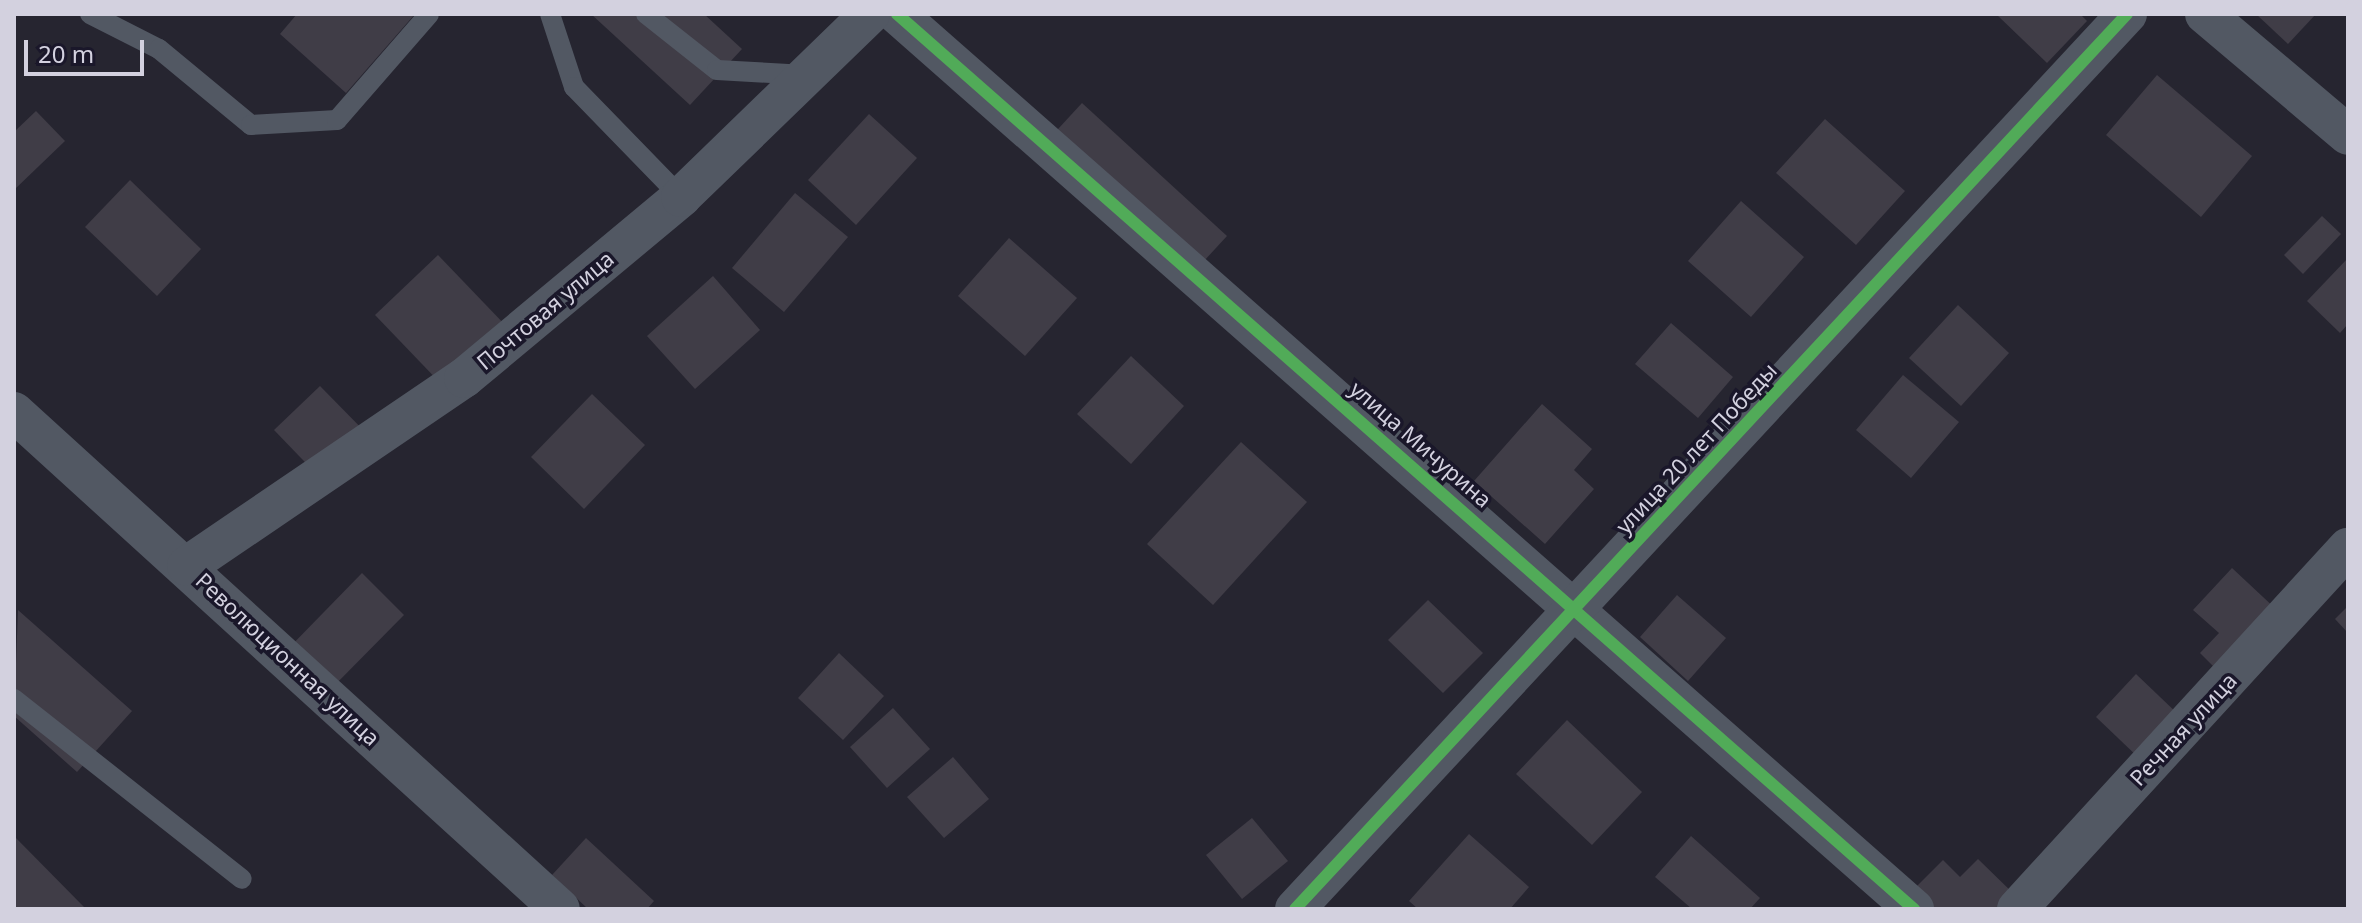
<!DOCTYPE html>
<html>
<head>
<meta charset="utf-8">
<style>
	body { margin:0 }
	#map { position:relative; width:2362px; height:923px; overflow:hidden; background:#262530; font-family:"Noto Sans",sans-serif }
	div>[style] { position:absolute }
	.building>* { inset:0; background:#403d47 }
	.service>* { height:20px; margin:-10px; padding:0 10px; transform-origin:10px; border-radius:10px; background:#525863 }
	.minor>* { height:40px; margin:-20px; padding:0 20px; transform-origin:20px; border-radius:20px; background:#525863 }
	.cycleway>* { height:12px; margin:-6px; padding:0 6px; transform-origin:6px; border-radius:6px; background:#51ab58 }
	span { translate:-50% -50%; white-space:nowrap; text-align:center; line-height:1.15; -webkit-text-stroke:7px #1a172a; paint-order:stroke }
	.street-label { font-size:22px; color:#d3d1df }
	.frame { position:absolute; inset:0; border:16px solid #d3d1df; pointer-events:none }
	.scale { position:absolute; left:24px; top:40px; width:120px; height:36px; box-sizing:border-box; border:4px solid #d3d1df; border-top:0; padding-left:10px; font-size:24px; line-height:28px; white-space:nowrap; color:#d3d1df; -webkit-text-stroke:6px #1a172a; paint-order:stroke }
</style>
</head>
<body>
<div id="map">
	<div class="building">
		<i style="clip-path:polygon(297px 14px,415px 14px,346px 93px,280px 34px)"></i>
		<i style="clip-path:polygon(591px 14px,704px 14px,742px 49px,690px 105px)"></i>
		<i style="clip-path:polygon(1996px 14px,2080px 14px,2087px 21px,2047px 63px)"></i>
		<i style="clip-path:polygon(2256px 14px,2316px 14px,2288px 44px)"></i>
		<i style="clip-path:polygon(2157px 75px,2252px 156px,2201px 217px,2106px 135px)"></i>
		<i style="clip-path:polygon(1082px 103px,1227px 236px,1192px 274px,1047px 141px)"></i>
		<i style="clip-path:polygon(36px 111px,65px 141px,14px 190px,14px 132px)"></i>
		<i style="clip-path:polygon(869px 114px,917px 158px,856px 225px,808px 180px)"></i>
		<i style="clip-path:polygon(1825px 119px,1905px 191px,1856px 245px,1776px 173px)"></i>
		<i style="clip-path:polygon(130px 180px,201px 249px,157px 296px,85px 227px)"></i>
		<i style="clip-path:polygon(795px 193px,848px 237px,784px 312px,732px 268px)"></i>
		<i style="clip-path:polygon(1741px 201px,1804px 257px,1751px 317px,1688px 261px)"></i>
		<i style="clip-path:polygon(2322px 216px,2341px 234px,2303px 274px,2284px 255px)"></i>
		<i style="clip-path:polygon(1009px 238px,1077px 298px,1025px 356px,958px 296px)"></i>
		<i style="clip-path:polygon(438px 255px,508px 328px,445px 388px,375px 315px)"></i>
		<i style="clip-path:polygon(2348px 258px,2348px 324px,2340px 333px,2307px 301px)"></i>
		<i style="clip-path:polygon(713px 276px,760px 330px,695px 389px,647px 336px)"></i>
		<i style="clip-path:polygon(1958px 305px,2009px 353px,1961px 406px,1909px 358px)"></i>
		<i style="clip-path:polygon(1671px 323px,1733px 377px,1698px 418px,1635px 364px)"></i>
		<i style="clip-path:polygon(1131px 356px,1184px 406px,1131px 464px,1077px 414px)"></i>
		<i style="clip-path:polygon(1903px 375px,1959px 422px,1911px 478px,1856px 430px)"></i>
		<i style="clip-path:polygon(320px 386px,373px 440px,327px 485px,274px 430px)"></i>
		<i style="clip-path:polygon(592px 394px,645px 445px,584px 509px,531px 457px)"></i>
		<i style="clip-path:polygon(1542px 404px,1592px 449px,1574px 470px,1594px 489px,1545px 544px,1474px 481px)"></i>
		<i style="clip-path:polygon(1241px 442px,1307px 502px,1213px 605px,1147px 544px)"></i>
		<i style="clip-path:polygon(2232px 568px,2278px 611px,2220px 673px,2200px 653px,2219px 633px,2193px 610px)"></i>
		<i style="clip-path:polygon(362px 573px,404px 615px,327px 693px,285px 652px)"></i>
		<i style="clip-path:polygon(1677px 595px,1726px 638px,1688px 681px,1640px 637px)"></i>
		<i style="clip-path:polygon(1428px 600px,1483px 653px,1443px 693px,1388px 640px)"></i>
		<i style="clip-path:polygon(2348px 606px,2348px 633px,2335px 619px)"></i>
		<i style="clip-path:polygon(18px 610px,132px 711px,77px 772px,14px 716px)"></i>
		<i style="clip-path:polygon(839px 653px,884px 696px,843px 740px,798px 698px)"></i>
		<i style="clip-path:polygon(2136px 674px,2181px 717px,2141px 760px,2096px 717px)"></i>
		<i style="clip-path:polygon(893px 708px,930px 749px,887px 788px,850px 747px)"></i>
		<i style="clip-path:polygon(1567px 720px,1642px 792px,1592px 845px,1516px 774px)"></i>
		<i style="clip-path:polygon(953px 757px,989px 799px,944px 838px,907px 797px)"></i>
		<i style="clip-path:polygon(1252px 818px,1288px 861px,1242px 899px,1206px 855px)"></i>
		<i style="clip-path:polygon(1469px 834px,1529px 887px,1510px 909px,1418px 909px,1409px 901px)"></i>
		<i style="clip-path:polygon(14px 836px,86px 909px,14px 909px)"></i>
		<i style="clip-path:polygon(1691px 836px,1760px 898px,1750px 909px,1692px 909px,1655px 877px)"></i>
		<i style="clip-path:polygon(586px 838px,654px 901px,647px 909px,588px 909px,552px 875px)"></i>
		<i style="clip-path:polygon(1978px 859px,2017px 897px,2005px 909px,1924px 909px,1909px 894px,1943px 860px,1960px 877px)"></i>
	</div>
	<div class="service">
		<i style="left:90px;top:14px;width:77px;rotate:26.9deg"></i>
		<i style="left:159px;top:49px;width:119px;rotate:39.6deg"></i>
		<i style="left:251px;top:125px;width:86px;rotate:-3.3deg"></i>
		<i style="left:337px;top:120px;width:140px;rotate:-49deg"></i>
		<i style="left:550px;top:14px;width:77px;rotate:71.8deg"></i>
		<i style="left:574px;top:87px;width:153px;rotate:45.8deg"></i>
		<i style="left:646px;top:14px;width:90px;rotate:38.3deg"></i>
		<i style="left:717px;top:70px;width:89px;rotate:3.2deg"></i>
		<i style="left:14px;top:699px;width:290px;rotate:38.3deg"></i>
	</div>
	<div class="minor">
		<i style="left:897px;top:14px;width:1355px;rotate:41.35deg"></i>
		<i style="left:2205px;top:14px;width:187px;rotate:40.2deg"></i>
		<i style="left:14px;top:412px;width:738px;rotate:42.31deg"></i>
		<i style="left:187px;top:566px;width:335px;rotate:-34.2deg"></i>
		<i style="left:464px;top:378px;width:283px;rotate:-39.8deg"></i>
		<i style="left:681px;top:197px;width:263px;rotate:-44.1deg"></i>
		<i style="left:1295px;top:909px;width:1222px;rotate:-47.09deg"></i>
		<i style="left:2017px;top:909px;width:490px;rotate:-47.5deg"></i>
	</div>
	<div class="cycleway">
		<i style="left:897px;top:14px;width:1355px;rotate:41.35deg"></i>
		<i style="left:1295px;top:909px;width:1222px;rotate:-47.09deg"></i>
	</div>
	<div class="street-label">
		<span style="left:545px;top:310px;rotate:-40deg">Почтовая улица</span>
		<span style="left:1421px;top:444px;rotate:41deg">улица Мичурина</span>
		<span style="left:1696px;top:448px;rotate:-47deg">улица 20 лет Победы</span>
		<span style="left:288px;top:659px;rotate:43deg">Революционная улица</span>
		<span style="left:2183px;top:729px;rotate:-47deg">Речная улица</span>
	</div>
	<div class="frame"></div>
	<div class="scale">20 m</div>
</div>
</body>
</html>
